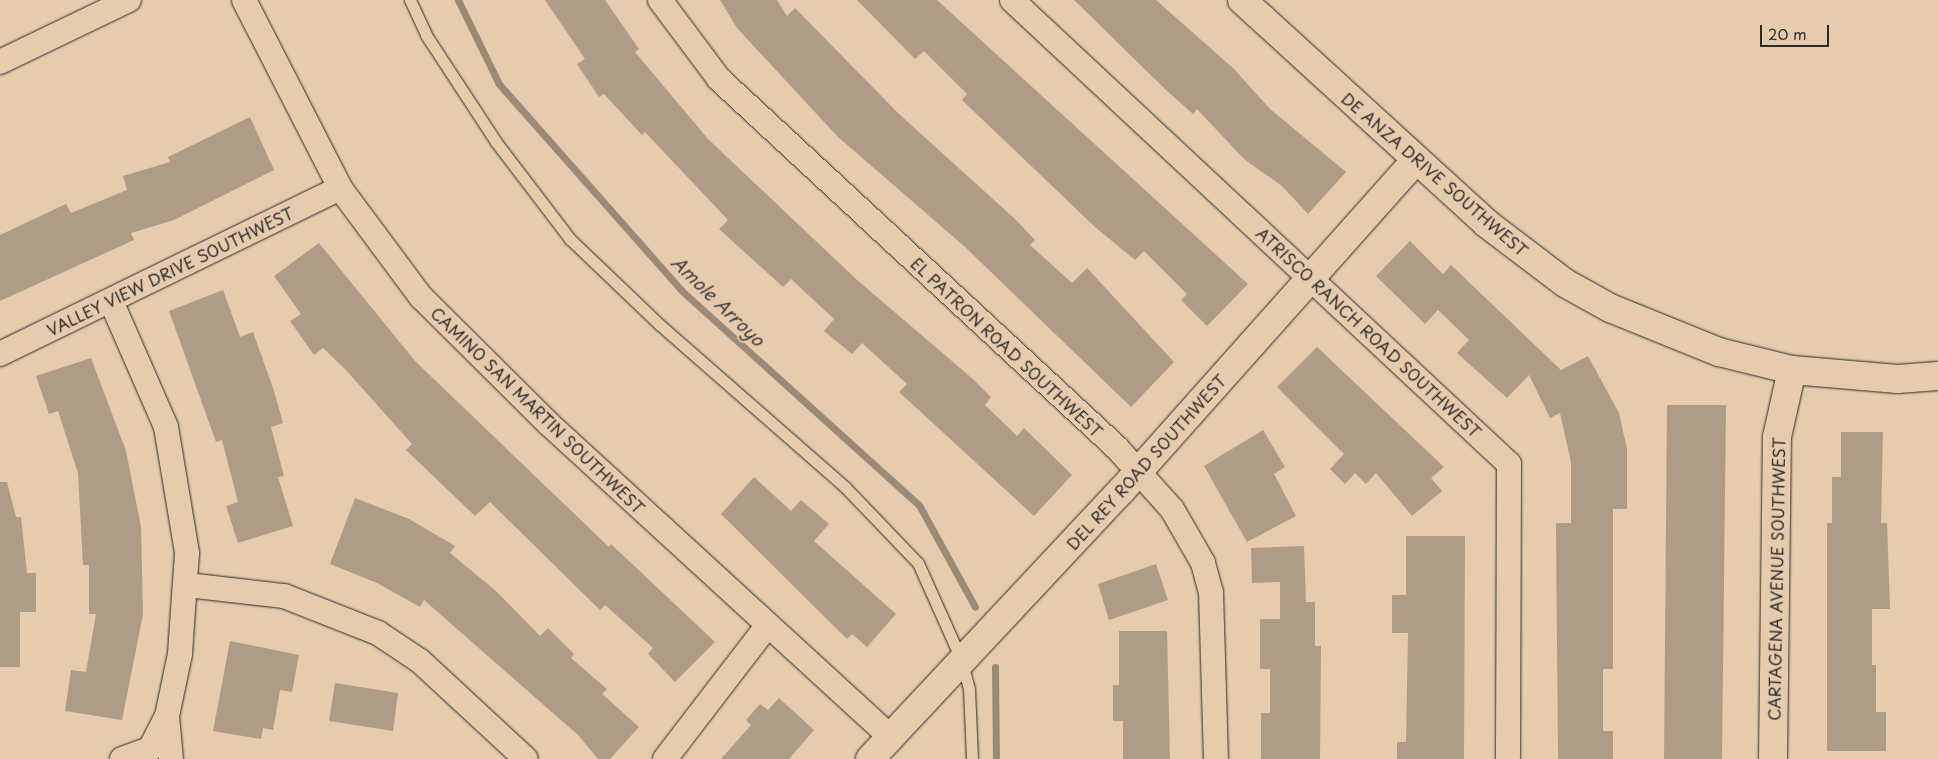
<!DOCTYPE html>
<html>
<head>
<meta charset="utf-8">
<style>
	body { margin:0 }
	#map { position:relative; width:1938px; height:759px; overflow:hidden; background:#e6cbad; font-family:"Playpen Sans",sans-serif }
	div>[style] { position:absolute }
	.stream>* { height:7px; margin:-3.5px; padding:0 3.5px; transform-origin:3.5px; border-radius:3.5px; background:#9a8a78 }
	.building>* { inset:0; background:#af9c87 }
	.roads { filter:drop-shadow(0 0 1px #2b2b2b) drop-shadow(0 0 1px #2b2b2b) }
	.lane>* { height:11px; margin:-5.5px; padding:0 5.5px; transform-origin:5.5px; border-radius:5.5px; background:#e6cbad }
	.street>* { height:24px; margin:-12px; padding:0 12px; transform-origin:12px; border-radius:12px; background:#e6cbad }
	.secondary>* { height:28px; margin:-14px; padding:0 14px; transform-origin:14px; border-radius:14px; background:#e6cbad }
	span { translate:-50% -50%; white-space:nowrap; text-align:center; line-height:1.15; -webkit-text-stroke:4px #e6cbad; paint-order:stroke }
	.street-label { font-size:16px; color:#2b2b2b }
	.water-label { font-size:18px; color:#413e3a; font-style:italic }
	.scale { position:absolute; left:1760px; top:25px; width:69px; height:22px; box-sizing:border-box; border:2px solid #2b2b2b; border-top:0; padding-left:6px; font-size:15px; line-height:18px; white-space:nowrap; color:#2b2b2b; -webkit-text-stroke:4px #e6cbad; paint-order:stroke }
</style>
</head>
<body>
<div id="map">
	<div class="stream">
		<i style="left:458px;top:0;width:93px;rotate:64deg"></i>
		<i style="left:499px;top:84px;width:276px;rotate:48.5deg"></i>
		<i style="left:682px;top:291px;width:319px;rotate:42.1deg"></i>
		<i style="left:919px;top:505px;width:116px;rotate:61.2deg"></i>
		<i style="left:995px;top:667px;width:92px;rotate:89.4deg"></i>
	</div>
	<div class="building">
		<i style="clip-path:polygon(545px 0,605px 0,639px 49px,635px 52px,708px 139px,856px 279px,974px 380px,991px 397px,985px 405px,1017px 436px,1024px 428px,1072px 475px,1034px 516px,899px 392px,907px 384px,862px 343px,852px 354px,824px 331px,834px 319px,791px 279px,783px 287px,719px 229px,728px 220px,645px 132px,642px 135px,604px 94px,599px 97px,577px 64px,585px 59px)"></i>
		<i style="clip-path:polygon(720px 0,777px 0,787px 16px,795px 8px,899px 114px,1015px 219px,1035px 240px,1030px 245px,1072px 283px,1087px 268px,1174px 362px,1131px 407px,964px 246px,838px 137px,737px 28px)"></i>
		<i style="clip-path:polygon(857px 0,937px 0,1248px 284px,1207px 326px,1181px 300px,1187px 294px,1144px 251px,1135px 260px,1095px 227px,962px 100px,967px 94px,924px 51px,915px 59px)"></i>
		<i style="clip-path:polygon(1074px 0,1156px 0,1234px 69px,1270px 109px,1346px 172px,1308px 214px,1282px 186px,1244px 159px,1197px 109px,1193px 114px,1165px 89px)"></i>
		<i style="clip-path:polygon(250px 117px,274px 170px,174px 220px,131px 233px,134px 240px,0 301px,0 235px,66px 204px,71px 213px,127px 190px,123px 176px,170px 162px,168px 157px)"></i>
		<i style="clip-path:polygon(1410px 241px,1443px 274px,1451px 265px,1561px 370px,1588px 356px,1619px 413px,1627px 449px,1627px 509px,1613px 509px,1613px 669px,1603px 669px,1603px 731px,1613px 731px,1613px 759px,1558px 759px,1556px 523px,1571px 523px,1571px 462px,1560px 413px,1550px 418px,1529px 375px,1507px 398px,1457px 353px,1469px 340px,1438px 310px,1425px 324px,1376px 276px)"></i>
		<i style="clip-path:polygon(319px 243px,415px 361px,609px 547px,611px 544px,715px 642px,675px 682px,648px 654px,653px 648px,605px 605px,600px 610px,490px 502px,475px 516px,406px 450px,412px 444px,345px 369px,323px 348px,314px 355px,290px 321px,301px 314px,274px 276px)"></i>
		<i style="clip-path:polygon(223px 290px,240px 337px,253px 332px,274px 391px,283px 423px,271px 427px,284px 476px,278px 477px,293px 526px,238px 543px,226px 506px,238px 502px,222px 440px,216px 442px,169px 311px)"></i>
		<i style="clip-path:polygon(1317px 347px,1444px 467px,1431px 478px,1442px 491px,1412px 516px,1376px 473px,1366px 484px,1355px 473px,1345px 484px,1330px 469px,1344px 454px,1277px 387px)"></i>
		<i style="clip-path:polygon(91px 358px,126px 451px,141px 527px,143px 614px,122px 720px,65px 711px,71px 670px,86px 672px,96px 614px,89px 614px,89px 565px,83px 565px,78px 473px,58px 411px,49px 414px,36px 376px)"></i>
		<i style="clip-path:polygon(1667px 405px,1726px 405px,1722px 759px,1664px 759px)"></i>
		<i style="clip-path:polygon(1263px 430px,1285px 467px,1274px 474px,1296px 516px,1247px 542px,1204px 466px)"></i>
		<i style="clip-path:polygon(1841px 432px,1883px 432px,1881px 523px,1887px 523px,1890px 609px,1872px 609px,1872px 665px,1876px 665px,1876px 712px,1886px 712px,1886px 751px,1827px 751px,1827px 523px,1832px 523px,1832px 477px,1841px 477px)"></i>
		<i style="clip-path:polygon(754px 477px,791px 511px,801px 500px,829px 524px,814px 541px,896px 614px,867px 647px,852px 634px,847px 639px,721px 514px)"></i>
		<i style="clip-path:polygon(0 482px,7px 482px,16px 517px,21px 517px,27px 573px,36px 573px,36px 612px,20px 612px,20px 667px,0 667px)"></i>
		<i style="clip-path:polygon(355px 498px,409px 519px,455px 546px,450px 553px,496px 591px,540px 636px,548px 628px,574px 654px,571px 658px,607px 689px,602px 694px,639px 727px,610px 759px,598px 759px,578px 735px,424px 600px,420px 607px,377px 583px,330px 564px)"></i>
		<i style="clip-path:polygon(1406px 536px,1465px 536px,1464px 759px,1397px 759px,1397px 742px,1406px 742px,1408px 633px,1392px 633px,1392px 595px,1406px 595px)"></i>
		<i style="clip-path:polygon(1304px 546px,1306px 602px,1315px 602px,1315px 646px,1321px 646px,1320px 759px,1261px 759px,1261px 713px,1270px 713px,1270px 669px,1260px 669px,1260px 619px,1280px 619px,1280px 582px,1252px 583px,1251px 548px)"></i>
		<i style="clip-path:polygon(1156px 564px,1168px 600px,1109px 620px,1098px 584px)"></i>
		<i style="clip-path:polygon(1119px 631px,1167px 631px,1170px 759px,1123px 759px,1123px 721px,1113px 721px,1113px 685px,1119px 685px)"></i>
		<i style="clip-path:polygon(230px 641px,299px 655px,292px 692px,280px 690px,273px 730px,263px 728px,261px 739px,213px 731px)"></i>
		<i style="clip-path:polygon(335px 683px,398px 693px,393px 731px,329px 721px)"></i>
		<i style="clip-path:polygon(779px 698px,814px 730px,789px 759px,721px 759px,751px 725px,746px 720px,760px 704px,768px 710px)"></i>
	</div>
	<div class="roads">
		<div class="lane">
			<i style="left:410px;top:0;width:38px;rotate:65deg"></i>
			<i style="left:426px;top:35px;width:128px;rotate:56.8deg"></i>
			<i style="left:496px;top:142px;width:122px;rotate:52.7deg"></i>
			<i style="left:570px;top:239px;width:124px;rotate:43.7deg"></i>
			<i style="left:660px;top:325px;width:246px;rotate:41.2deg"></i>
			<i style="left:845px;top:487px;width:105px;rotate:46.2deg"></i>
			<i style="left:918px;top:563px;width:105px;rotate:65.9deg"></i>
			<i style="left:961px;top:659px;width:31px;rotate:75deg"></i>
			<i style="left:969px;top:689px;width:70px;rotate:87.5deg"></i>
		</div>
		<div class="street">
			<i style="left:244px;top:0;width:211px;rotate:62.9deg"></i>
			<i style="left:340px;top:188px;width:136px;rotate:53.4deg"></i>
			<i style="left:421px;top:297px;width:180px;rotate:44.8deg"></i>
			<i style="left:549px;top:424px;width:462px;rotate:42.5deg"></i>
			<i style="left:660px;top:0;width:99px;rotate:53.2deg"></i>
			<i style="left:719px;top:79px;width:543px;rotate:42.83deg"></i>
			<i style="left:1117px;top:448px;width:82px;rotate:48deg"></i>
			<i style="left:1172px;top:509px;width:62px;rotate:60.1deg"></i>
			<i style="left:1203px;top:563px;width:30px;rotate:75deg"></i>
			<i style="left:1211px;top:592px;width:167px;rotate:88.3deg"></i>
			<i style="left:1012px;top:0;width:680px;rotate:43.03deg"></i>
			<i style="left:1509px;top:464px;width:295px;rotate:90.2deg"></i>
			<i style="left:0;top:62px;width:143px;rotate:-25.7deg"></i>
			<i style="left:111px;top:301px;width:137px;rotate:66.4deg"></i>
			<i style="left:166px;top:427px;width:128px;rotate:80.5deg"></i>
			<i style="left:187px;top:553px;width:101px;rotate:94deg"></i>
			<i style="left:180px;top:654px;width:63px;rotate:101.8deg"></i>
			<i style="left:167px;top:716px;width:43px;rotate:84.7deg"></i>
			<i style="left:0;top:354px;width:378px;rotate:-26deg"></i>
			<i style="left:187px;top:585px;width:98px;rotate:6.5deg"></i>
			<i style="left:284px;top:596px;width:101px;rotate:21.5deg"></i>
			<i style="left:378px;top:633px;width:50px;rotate:33.7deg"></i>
			<i style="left:420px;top:661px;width:144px;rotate:42.8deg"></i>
			<i style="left:122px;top:759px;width:30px;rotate:-20deg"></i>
			<i style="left:150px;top:749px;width:33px;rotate:-63deg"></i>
			<i style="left:665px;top:759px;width:168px;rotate:-52.5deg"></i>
		</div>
		<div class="secondary">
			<i style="left:1242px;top:0;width:331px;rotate:42.4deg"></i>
			<i style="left:1486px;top:223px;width:99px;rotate:37.2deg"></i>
			<i style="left:1565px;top:283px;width:51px;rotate:29.1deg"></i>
			<i style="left:1610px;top:308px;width:118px;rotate:22deg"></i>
			<i style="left:1719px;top:352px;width:75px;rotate:13.9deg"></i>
			<i style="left:1792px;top:370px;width:106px;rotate:4.9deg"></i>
			<i style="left:1898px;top:379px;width:40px;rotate:-4.3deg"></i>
			<i style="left:870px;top:759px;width:367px;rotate:-46.9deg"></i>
			<i style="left:1121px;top:491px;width:443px;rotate:-48.3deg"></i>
			<i style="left:1773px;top:759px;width:322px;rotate:-89.3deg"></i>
			<i style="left:1777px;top:437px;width:69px;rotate:-77.4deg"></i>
		</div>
	</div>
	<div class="street-label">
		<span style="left:1435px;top:174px;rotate:41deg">DE ANZA DRIVE SOUTHWEST</span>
		<span style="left:170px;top:271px;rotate:-26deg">VALLEY VIEW DRIVE SOUTHWEST</span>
		<span style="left:1369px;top:332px;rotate:43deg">ATRISCO RANCH ROAD SOUTHWEST</span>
		<span style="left:1007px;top:347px;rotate:43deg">EL PATRON ROAD SOUTHWEST</span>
		<span style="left:538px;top:410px;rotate:44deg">CAMINO SAN MARTIN SOUTHWEST</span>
		<span style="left:1146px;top:462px;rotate:-48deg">DEL REY ROAD SOUTHWEST</span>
		<span style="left:1776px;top:579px;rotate:-89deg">CARTAGENA AVENUE SOUTHWEST</span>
	</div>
	<div class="water-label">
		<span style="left:718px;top:301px;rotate:44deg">Amole Arroyo</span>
	</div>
	<div class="scale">20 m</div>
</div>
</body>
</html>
